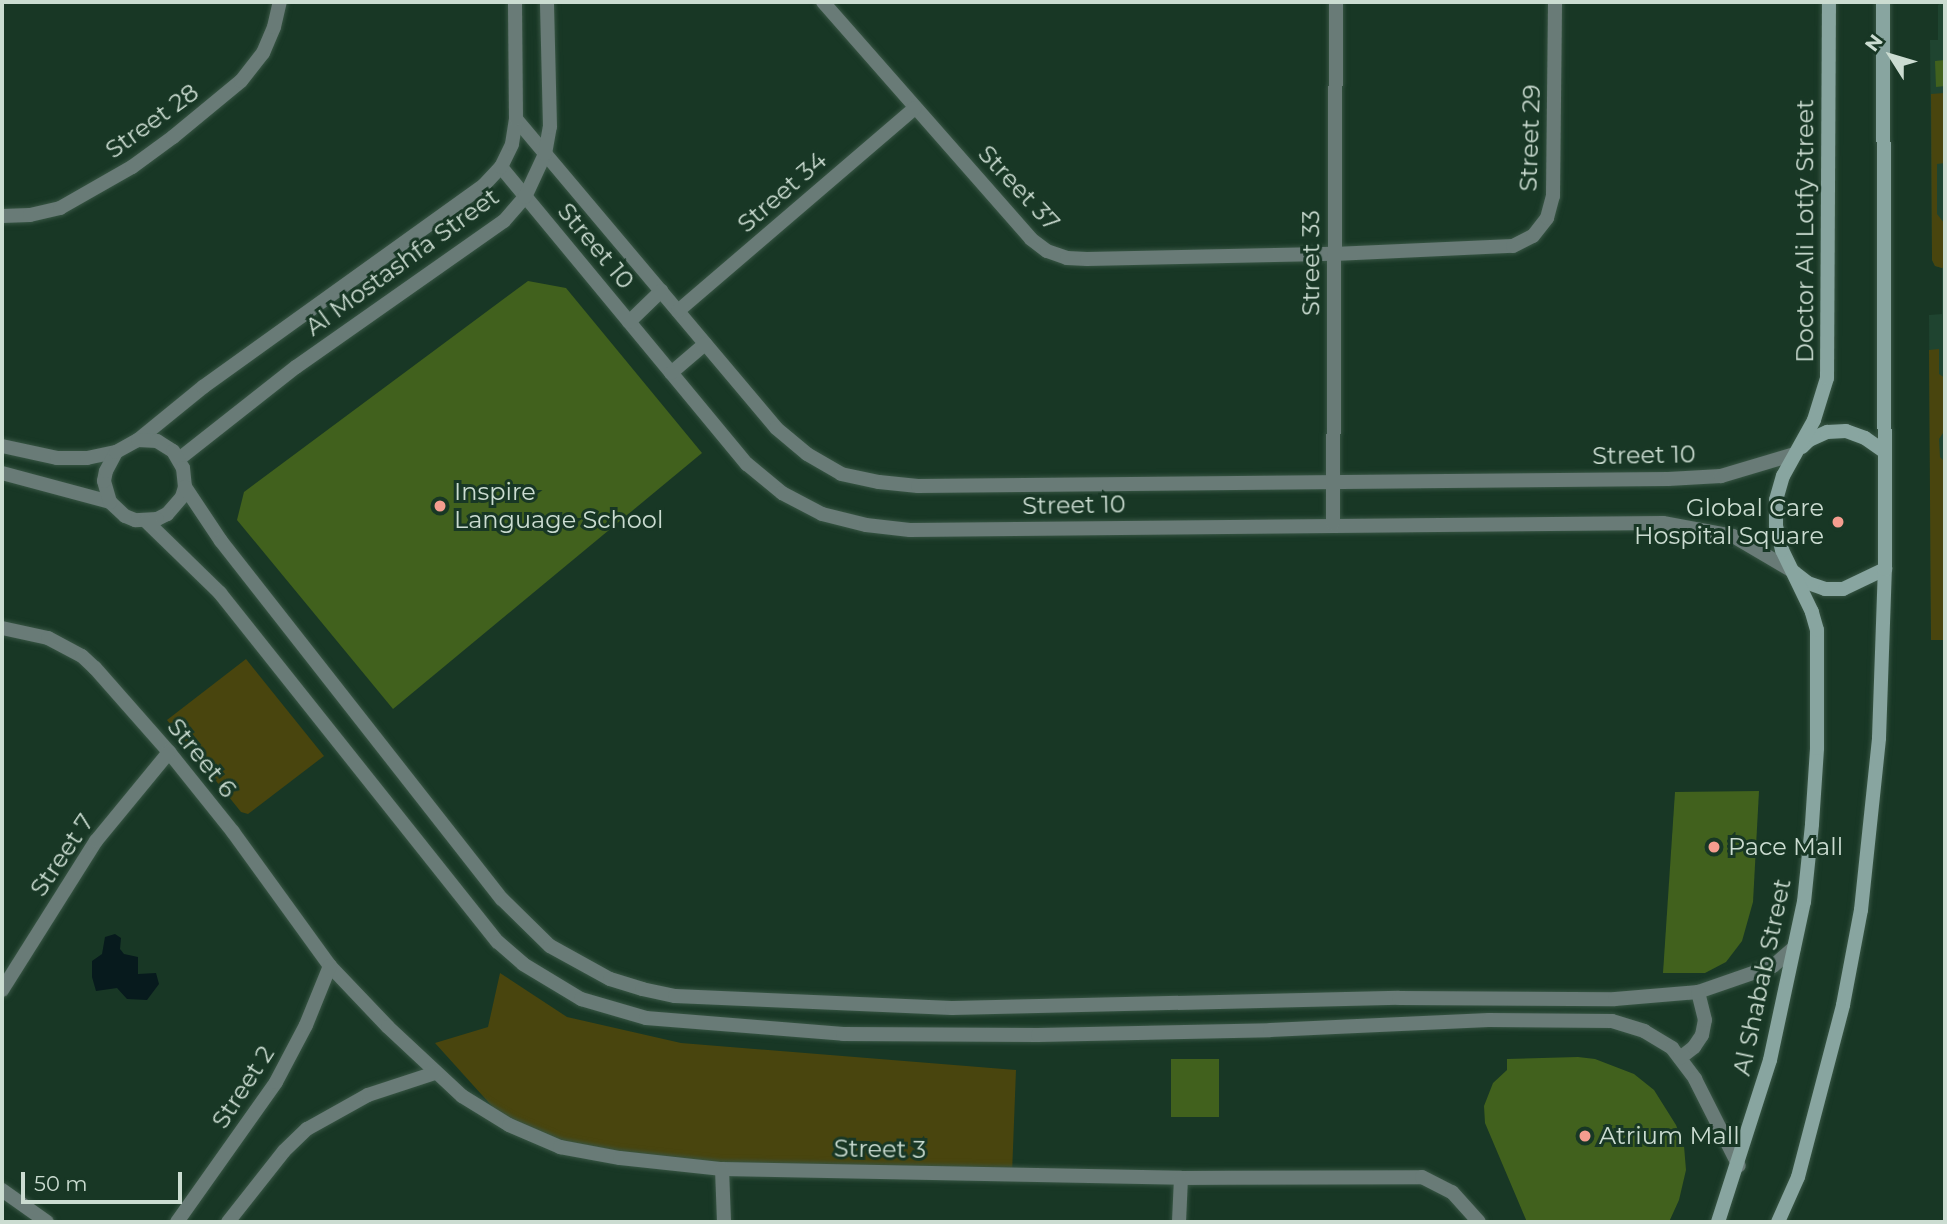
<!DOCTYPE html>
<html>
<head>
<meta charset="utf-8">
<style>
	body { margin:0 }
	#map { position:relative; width:1947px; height:1224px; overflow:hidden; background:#183725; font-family:Montserrat,sans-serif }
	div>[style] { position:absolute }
	.built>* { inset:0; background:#1f4430 }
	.green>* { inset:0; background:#49450e }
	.water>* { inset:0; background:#071a1d }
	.building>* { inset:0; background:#41611d }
	.roads { filter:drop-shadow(0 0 2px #385544) drop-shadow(0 0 2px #385544) }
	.street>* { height:14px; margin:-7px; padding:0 7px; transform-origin:7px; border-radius:7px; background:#697b77 }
	.secondary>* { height:14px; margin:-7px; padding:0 7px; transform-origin:7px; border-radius:7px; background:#88a5a0 }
	.dots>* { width:19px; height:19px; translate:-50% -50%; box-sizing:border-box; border:4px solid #183725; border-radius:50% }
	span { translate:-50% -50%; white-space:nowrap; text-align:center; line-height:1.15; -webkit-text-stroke:6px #183725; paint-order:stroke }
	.street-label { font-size:24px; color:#cbdcd1 }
	.poi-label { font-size:24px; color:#cbdcd1 }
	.left { translate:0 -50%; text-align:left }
	.right { translate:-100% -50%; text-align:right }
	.frame { position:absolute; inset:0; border:4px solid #cbdcd1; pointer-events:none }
	.north { position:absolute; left:1856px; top:21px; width:70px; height:70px; -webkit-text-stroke:5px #183725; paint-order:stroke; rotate:307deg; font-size:19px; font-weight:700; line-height:28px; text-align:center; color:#cbdcd1 }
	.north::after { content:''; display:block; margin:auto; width:24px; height:32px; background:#cbdcd1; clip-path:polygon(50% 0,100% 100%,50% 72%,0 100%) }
	.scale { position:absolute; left:21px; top:1172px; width:161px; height:32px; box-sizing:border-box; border:4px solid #cbdcd1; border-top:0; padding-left:9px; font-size:21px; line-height:24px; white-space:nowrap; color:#cbdcd1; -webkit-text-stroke:5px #183725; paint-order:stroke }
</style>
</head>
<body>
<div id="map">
	<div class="built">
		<i style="clip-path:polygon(1942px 2px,1945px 2px,1945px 640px,1931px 640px,1929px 315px,1942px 314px,1942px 268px,1935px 266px,1932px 260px,1930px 40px,1938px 40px,1938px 5px)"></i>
	</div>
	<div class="green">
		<i style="clip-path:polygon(1944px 93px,1945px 163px,1937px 164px,1937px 214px,1945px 224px,1945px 267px,1942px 268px,1935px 266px,1932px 260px,1931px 94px)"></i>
		<i style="clip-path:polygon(1939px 349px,1939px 374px,1945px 378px,1945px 430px,1939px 439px,1940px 457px,1945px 462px,1945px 640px,1931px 640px,1929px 350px)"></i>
		<i style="clip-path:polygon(246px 659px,324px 756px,248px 814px,241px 812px,167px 720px)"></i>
		<i style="clip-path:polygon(500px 973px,567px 1017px,681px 1043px,1016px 1070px,1012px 1174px,620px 1158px,509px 1125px,435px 1043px,488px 1027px)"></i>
	</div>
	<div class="water">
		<i style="clip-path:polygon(115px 934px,121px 938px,120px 949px,124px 954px,138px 957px,138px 974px,156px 973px,159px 984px,147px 1000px,127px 999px,117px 988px,96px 991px,92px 977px,92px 961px,102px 954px,105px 937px)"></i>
	</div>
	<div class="building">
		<i style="clip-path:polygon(1945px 60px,1945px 86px,1936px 87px,1935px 61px)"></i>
		<i style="clip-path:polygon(528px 281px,566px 288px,702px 453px,393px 709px,237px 520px,244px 492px)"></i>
		<i style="clip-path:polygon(1759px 791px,1753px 902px,1742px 941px,1726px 962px,1705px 973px,1663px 973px,1675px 792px)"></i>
		<i style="clip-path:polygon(1578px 1057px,1595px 1059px,1634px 1074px,1654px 1090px,1676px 1125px,1684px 1146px,1686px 1170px,1679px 1200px,1669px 1222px,1527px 1222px,1485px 1123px,1484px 1106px,1493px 1083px,1507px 1070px,1507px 1059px)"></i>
		<i style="clip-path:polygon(1171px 1059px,1219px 1059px,1219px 1117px,1171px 1117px)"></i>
	</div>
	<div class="roads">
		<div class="street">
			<i style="left:823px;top:2px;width:315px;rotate:48.7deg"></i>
			<i style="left:1031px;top:239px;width:20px;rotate:37deg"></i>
			<i style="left:1047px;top:251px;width:21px;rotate:19deg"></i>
			<i style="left:1067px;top:258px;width:20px;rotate:3deg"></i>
			<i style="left:1087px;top:259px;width:247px;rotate:-1.2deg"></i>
			<i style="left:1334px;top:254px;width:179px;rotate:-2.6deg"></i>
			<i style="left:1513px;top:246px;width:22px;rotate:-27deg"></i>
			<i style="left:1533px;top:236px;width:23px;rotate:-52deg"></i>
			<i style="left:1547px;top:218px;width:23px;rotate:-75deg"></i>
			<i style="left:1553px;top:196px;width:194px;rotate:-89.4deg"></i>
			<i style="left:516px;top:119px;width:404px;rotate:49.9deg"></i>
			<i style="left:776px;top:428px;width:40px;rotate:40deg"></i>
			<i style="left:807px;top:454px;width:39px;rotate:30deg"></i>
			<i style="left:841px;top:474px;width:39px;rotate:12deg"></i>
			<i style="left:879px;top:482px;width:39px;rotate:6deg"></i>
			<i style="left:918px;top:486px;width:750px;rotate:-0.53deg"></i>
			<i style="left:1668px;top:479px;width:53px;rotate:-3.2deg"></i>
			<i style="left:1721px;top:476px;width:77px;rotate:-16.6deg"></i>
			<i style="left:501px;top:167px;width:386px;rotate:50.4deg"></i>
			<i style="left:747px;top:464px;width:45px;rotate:39.6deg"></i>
			<i style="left:782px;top:493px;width:45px;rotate:27.7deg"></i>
			<i style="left:822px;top:514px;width:45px;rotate:14deg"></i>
			<i style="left:866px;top:525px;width:44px;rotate:6.5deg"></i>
			<i style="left:910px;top:530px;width:753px;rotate:-0.53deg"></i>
			<i style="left:1663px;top:523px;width:71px;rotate:10.5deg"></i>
			<i style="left:1733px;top:536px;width:71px;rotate:30.5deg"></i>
			<i style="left:2px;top:216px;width:28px;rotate:-2deg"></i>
			<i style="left:30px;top:215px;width:31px;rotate:-13deg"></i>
			<i style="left:60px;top:208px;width:83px;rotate:-29.7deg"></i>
			<i style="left:132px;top:167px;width:51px;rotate:-36.2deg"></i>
			<i style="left:173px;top:137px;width:88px;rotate:-39.5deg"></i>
			<i style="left:241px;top:81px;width:36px;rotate:-52deg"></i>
			<i style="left:263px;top:53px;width:28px;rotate:-67deg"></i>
			<i style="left:274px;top:27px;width:26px;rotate:-77deg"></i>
			<i style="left:678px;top:311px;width:312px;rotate:-40.6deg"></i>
			<i style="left:629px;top:322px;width:45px;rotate:-44.1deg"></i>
			<i style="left:671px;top:373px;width:45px;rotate:-40.5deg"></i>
			<i style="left:138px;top:440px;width:84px;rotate:-39.2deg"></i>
			<i style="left:203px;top:387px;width:346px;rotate:-35.7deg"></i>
			<i style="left:484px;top:185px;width:25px;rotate:-47deg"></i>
			<i style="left:501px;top:167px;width:25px;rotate:-64deg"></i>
			<i style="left:512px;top:144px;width:25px;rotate:-81deg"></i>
			<i style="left:516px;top:119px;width:117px;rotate:-90.5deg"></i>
			<i style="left:2px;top:446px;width:56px;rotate:12.3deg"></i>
			<i style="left:57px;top:458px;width:30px"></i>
			<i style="left:87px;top:458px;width:30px;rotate:-12deg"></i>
			<i style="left:179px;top:459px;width:149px;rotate:-38.2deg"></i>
			<i style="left:296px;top:367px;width:254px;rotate:-35.1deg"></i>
			<i style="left:504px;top:221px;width:32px;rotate:-49deg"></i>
			<i style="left:525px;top:197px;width:47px;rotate:-65.1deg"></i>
			<i style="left:545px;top:154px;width:27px;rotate:-80deg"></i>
			<i style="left:550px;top:127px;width:125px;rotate:-91.4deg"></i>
			<i style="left:2px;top:473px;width:112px;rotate:15deg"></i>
			<i style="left:185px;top:487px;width:10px;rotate:107deg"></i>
			<i style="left:182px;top:497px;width:23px;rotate:131deg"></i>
			<i style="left:167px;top:514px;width:11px;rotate:153deg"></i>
			<i style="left:157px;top:519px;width:22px;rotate:177deg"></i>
			<i style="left:135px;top:520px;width:11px;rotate:-158deg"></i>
			<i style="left:125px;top:516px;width:21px;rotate:-137deg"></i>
			<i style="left:110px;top:502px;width:22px;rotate:-106deg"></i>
			<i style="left:104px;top:481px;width:10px;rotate:-79deg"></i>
			<i style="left:106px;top:471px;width:21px;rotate:-62deg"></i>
			<i style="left:116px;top:452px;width:25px;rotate:-29deg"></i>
			<i style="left:138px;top:440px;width:19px;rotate:3deg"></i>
			<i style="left:157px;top:441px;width:19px;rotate:32deg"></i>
			<i style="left:173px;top:451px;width:20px;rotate:60deg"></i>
			<i style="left:183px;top:468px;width:19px;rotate:84deg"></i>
			<i style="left:185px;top:487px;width:65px;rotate:56.3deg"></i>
			<i style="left:221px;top:541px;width:455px;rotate:51.9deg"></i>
			<i style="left:502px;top:899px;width:67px;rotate:44.4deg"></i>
			<i style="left:550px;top:946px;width:68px;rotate:28.8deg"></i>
			<i style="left:610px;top:979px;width:34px;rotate:17deg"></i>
			<i style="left:642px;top:989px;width:34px;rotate:12deg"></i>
			<i style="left:675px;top:996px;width:277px;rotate:2.5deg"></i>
			<i style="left:952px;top:1008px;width:447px;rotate:-1.3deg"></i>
			<i style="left:1399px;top:998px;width:216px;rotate:0.3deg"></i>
			<i style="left:1615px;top:999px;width:83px;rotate:-4.8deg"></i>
			<i style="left:1698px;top:992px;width:79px;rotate:-19.1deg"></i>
			<i style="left:1773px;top:966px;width:28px;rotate:-41deg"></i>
			<i style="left:146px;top:521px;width:103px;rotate:44.2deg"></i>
			<i style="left:220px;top:593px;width:446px;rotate:51.5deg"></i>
			<i style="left:498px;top:942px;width:33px;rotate:41deg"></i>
			<i style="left:523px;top:964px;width:68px;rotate:31.1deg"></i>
			<i style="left:581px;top:999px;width:68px;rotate:16.3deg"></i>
			<i style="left:646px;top:1018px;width:198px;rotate:4.6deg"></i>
			<i style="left:843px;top:1034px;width:195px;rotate:0.3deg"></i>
			<i style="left:1038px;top:1035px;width:232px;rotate:-1.2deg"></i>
			<i style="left:1270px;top:1030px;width:219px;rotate:-2.6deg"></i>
			<i style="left:1489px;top:1020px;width:123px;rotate:0.5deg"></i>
			<i style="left:1612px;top:1021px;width:34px;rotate:17deg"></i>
			<i style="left:1644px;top:1031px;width:33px;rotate:31deg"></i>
			<i style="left:1672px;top:1048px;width:39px;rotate:53deg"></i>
			<i style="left:1695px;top:1079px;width:97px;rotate:63.2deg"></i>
			<i style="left:1333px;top:524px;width:522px;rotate:-89.67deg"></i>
			<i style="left:2px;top:628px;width:47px;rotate:12.3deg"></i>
			<i style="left:48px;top:638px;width:38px;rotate:28deg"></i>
			<i style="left:82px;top:656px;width:18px;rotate:43deg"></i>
			<i style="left:95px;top:668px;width:112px;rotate:48.6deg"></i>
			<i style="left:169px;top:752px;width:102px;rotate:51.3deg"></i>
			<i style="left:233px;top:832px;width:165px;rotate:54.1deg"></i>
			<i style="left:330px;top:966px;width:84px;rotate:46.4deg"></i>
			<i style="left:388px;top:1027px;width:101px;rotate:43deg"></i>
			<i style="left:462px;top:1096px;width:55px;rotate:31.7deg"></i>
			<i style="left:509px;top:1125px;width:56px;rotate:23.3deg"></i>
			<i style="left:560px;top:1147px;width:61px;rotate:10.4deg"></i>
			<i style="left:620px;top:1158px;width:103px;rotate:6.2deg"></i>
			<i style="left:722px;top:1169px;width:459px;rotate:1.1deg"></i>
			<i style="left:1181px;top:1178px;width:241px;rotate:-0.2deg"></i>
			<i style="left:1422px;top:1177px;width:34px;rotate:27deg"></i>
			<i style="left:1452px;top:1192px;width:40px;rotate:48deg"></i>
			<i style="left:2px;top:990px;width:176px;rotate:-57.8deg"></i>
			<i style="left:96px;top:841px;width:115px;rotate:-50.6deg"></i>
			<i style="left:1680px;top:1058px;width:18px;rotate:-38deg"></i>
			<i style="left:1694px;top:1047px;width:14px;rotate:-56deg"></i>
			<i style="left:1702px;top:1035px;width:15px;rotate:-79deg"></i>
			<i style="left:1705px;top:1020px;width:29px;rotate:-104deg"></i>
			<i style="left:722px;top:1169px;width:53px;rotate:87.8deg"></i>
			<i style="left:2px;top:1190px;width:55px;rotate:35.4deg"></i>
			<i style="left:177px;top:1222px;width:171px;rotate:-54.7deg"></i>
			<i style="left:276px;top:1082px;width:64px;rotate:-62.2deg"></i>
			<i style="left:306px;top:1025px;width:64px;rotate:-67.9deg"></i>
			<i style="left:228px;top:1222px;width:90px;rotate:-51.7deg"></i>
			<i style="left:284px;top:1151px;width:32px;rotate:-44deg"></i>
			<i style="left:307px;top:1129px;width:70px;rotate:-29.1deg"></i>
			<i style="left:368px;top:1095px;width:71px;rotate:-18.2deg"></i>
			<i style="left:1179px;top:1222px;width:44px;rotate:-87.4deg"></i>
		</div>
		<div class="secondary">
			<i style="left:1802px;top:447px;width:10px;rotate:-45deg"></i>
			<i style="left:1809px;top:440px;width:20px;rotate:-24deg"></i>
			<i style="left:1827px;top:432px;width:19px;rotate:-3deg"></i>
			<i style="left:1846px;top:431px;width:20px;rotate:20deg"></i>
			<i style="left:1865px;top:438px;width:24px;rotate:35deg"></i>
			<i style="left:1795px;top:573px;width:16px;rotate:38deg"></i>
			<i style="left:1808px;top:583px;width:18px;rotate:19deg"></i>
			<i style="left:1825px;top:589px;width:18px"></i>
			<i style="left:1843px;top:589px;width:47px;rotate:-25.5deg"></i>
			<i style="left:1718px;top:1222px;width:170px;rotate:-72.2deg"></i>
			<i style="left:1770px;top:1060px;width:162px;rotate:-77.9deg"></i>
			<i style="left:1804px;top:902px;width:78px;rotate:-84.1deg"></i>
			<i style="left:1812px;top:824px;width:76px;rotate:-86.2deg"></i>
			<i style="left:1817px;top:748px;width:118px;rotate:-90deg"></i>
			<i style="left:1817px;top:630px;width:19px;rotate:-106deg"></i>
			<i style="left:1812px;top:612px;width:69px;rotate:-115.8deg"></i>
			<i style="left:1782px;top:550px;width:25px;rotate:-104deg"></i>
			<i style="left:1776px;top:526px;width:26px;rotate:-90deg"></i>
			<i style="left:1776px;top:500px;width:25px;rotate:-74deg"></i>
			<i style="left:1783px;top:476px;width:64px;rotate:-61deg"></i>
			<i style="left:1814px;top:420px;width:44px;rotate:-72.8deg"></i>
			<i style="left:1827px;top:378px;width:376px;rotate:-89.7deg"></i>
			<i style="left:1778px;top:1222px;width:49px;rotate:-66deg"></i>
			<i style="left:1798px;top:1177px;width:178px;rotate:-75.3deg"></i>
			<i style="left:1843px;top:1005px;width:97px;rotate:-79.3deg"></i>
			<i style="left:1861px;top:910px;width:173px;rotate:-84deg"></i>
			<i style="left:1879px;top:738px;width:169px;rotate:-88deg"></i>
			<i style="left:1885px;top:569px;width:567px;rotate:-90.2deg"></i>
		</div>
	</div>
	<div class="dots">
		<i style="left:440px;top:506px;background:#f59d8f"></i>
		<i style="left:1838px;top:522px;background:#f59d8f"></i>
		<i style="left:1714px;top:847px;background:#f59d8f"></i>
		<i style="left:1585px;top:1136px;background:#f59d8f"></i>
	</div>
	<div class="street-label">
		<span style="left:152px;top:121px;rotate:-36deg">Street 28</span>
		<span style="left:1530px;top:138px;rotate:-88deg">Street 29</span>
		<span style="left:1019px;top:188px;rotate:47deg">Street 37</span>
		<span style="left:782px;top:192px;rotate:-41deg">Street 34</span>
		<span style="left:1805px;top:231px;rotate:-90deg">Doctor Ali Lotfy Street</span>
		<span style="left:596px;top:246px;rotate:50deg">Street 10</span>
		<span style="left:402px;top:262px;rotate:-36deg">Al Mostashfa Street</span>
		<span style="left:1311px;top:263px;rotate:-90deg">Street 33</span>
		<span style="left:1644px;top:455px;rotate:-1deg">Street 10</span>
		<span style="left:1074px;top:505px;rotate:-1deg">Street 10</span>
		<span style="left:202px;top:758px;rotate:51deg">Street 6</span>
		<span style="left:62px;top:855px;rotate:-56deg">Street 7</span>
		<span style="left:1762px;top:977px;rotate:-78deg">Al Shabab Street</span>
		<span style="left:243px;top:1087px;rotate:-57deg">Street 2</span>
		<span style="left:880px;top:1149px;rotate:1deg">Street 3</span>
	</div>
	<div class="poi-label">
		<span class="left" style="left:454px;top:506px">Inspire<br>Language School</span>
		<span class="right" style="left:1824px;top:522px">Global Care<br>Hospital Square</span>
		<span class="left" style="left:1728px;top:847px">Pace Mall</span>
		<span class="left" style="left:1599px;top:1136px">Atrium Mall</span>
	</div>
	<div class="frame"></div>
	<div class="north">N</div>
	<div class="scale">50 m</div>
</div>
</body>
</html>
